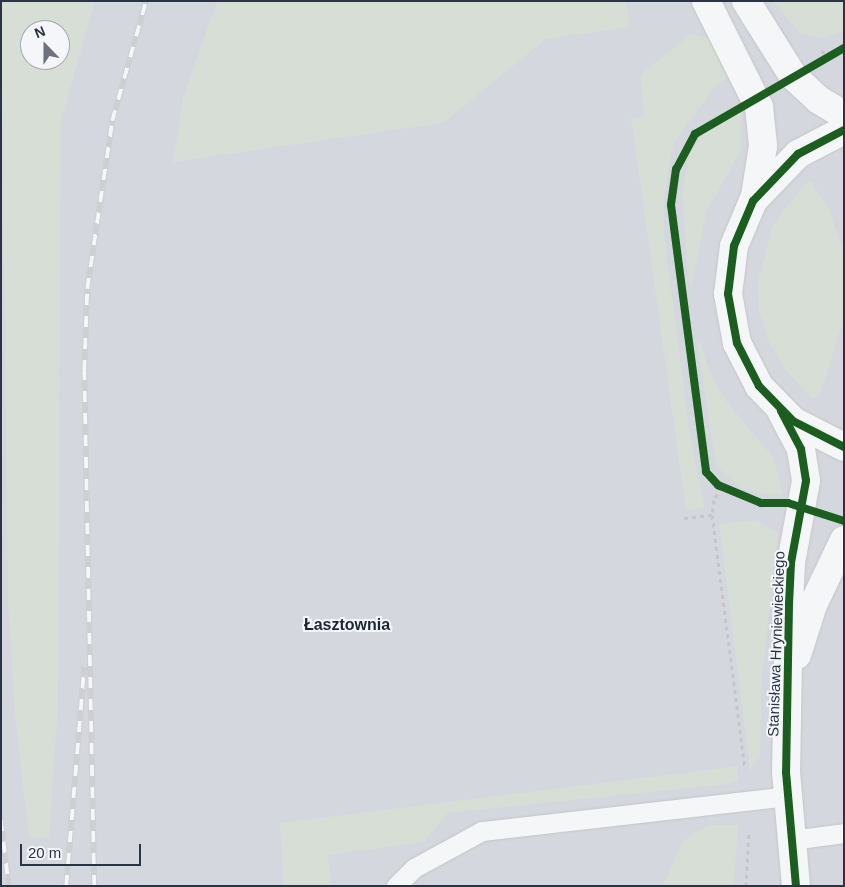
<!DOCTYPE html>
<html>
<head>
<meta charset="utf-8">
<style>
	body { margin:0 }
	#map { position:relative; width:845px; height:887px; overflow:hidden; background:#e6e8ea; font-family:Arial,sans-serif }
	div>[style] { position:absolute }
	.built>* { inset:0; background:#d4d7dd }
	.green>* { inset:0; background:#d6ded6 }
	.path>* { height:3px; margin-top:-1.5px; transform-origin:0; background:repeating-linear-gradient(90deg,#c5c6ca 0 4px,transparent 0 8px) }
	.roads { filter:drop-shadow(0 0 1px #c4c6c8) drop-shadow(0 0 1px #c4c6c8) }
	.lane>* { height:19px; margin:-9.5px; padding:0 9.5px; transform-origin:9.5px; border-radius:9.5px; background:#f5f6f7 }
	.street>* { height:28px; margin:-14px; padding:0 14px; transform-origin:14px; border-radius:14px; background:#f5f6f7 }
	.rail>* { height:5.5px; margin-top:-2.75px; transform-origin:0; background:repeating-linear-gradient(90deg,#f4f6f9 0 11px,#cecfd2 0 22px); box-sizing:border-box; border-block:1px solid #cecfd2 }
	.cycleway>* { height:8px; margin:-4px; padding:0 4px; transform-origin:4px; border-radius:4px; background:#1b5e20 }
	span { translate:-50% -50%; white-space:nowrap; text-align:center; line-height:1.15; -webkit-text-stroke:4px #f4f6f9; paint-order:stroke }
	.street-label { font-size:15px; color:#2b3445 }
	.neighbourhood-label { font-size:16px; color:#1d2536; font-weight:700 }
	.frame { position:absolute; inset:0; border:2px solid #2b3445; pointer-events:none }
	.north { position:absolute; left:20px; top:20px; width:50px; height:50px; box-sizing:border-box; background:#f4f6f9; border:1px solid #a4a8b1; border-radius:50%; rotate:338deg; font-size:14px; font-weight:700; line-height:20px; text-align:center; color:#2b3445 }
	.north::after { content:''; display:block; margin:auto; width:18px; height:22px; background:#6c737f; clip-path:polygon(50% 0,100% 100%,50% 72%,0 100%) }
	.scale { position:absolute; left:20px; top:844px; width:121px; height:22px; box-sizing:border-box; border:2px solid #2b3445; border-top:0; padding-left:6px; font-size:15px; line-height:18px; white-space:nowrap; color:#2b3445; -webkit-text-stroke:4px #f4f6f9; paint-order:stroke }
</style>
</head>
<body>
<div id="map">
	<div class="built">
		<i style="clip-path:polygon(evenodd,1px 1px,844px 1px,844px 886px,1px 886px,1px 1px,30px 30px,60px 30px,60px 60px,30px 60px,30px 30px)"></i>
	</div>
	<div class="green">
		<i style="clip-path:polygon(evenodd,1px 1px,95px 1px,61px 121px,58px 707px,49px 837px,29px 838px,16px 726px,8px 603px,1px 1px,30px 30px,60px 30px,60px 60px,30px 60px,30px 30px)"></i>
		<i style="clip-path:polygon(217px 1px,626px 1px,630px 27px,546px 39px,443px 123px,173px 162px,183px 98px)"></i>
		<i style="clip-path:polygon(773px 1px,844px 1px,844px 30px,823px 38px,799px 33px)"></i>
		<i style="clip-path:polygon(691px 34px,711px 39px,730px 76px,714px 87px,673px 145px,664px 196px,664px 232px,690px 436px,705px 508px,686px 510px,631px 118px,644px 116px,640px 75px)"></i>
		<i style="clip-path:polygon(741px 112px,741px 150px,706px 213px,692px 284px,689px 285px,682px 194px,690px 153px,706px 130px)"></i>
		<i style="clip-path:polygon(811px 181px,829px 209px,844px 254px,844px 317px,820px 395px,813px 399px,784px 369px,768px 340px,759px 311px,758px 281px,773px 225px,802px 187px)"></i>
		<i style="clip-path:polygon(700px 342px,711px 375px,727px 402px,773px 457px,783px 494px,755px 493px,740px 487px,716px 466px,697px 343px)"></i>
		<i style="clip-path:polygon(757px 520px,778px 533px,762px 675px,760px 757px,750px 769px,719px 524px)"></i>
		<i style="clip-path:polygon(737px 766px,738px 780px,728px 784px,448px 813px,424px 842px,328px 855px,331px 886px,283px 886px,280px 823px)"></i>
		<i style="clip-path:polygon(710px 825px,738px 825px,734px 886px,663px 886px,682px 843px,692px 834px)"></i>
	</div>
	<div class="path">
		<i style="left:821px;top:51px;width:11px;rotate:22deg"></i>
		<i style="left:721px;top:487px;width:15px;rotate:118deg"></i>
		<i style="left:714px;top:500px;width:15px;rotate:98deg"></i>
		<i style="left:712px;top:515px;width:256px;rotate:82.6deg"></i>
		<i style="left:684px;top:518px;width:28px;rotate:-6deg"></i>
		<i style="left:746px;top:886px;width:56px;rotate:-86.9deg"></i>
	</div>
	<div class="roads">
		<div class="lane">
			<i style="left:791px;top:840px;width:53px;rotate:-7.5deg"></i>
			<i style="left:396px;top:886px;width:25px;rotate:-45deg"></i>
			<i style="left:414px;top:868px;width:77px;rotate:-28.6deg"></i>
			<i style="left:482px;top:831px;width:307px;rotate:-6.5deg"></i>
		</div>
		<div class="street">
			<i style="left:706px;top:1px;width:119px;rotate:63.4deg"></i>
			<i style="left:759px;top:107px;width:39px;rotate:84deg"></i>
			<i style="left:763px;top:146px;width:51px;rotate:99.1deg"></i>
			<i style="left:746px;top:1px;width:89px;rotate:57.9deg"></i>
			<i style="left:793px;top:76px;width:35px;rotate:43deg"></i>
			<i style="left:819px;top:100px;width:29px;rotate:31deg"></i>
			<i style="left:844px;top:130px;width:52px;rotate:152.4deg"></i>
			<i style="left:798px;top:154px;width:65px;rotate:133.8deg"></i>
			<i style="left:753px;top:201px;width:49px;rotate:112.9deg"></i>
			<i style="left:734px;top:246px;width:48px;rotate:97.1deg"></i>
			<i style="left:728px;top:294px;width:50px;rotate:79.6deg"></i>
			<i style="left:737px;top:343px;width:48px;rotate:62.9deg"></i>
			<i style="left:759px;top:386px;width:49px;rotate:45.8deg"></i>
			<i style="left:793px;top:421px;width:57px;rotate:27deg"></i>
			<i style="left:781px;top:411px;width:43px;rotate:62.2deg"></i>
			<i style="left:801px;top:449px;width:32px;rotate:81deg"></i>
			<i style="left:806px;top:481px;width:83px;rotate:100.4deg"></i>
			<i style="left:791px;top:563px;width:41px;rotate:92.8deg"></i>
			<i style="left:789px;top:604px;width:168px;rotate:91deg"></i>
			<i style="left:786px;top:772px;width:114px;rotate:85deg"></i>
			<i style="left:797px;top:655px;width:52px;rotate:-72.3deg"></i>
			<i style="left:813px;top:605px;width:72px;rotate:-64.5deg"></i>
		</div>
	</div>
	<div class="rail">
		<i style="left:1px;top:820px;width:66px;rotate:83.1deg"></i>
		<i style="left:66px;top:886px;width:220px;rotate:-85.3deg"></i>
		<i style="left:94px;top:886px;width:515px;rotate:-91.11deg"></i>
		<i style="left:84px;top:371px;width:82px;rotate:-87.9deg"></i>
		<i style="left:87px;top:289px;width:170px;rotate:-81.5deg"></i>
		<i style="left:112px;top:121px;width:125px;rotate:-74.2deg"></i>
	</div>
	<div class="cycleway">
		<i style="left:844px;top:48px;width:172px;rotate:150deg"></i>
		<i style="left:695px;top:134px;width:40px;rotate:118deg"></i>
		<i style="left:676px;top:169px;width:36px;rotate:98deg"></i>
		<i style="left:671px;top:205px;width:269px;rotate:82.5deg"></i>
		<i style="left:706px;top:472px;width:18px;rotate:47deg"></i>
		<i style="left:718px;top:485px;width:47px;rotate:22.7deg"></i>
		<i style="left:761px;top:503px;width:27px"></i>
		<i style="left:788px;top:503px;width:59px;rotate:17.8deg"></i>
		<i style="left:844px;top:130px;width:52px;rotate:152.4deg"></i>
		<i style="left:798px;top:154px;width:65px;rotate:133.8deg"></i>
		<i style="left:753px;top:201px;width:49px;rotate:112.9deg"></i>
		<i style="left:734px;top:246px;width:48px;rotate:97.1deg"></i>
		<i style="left:728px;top:294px;width:50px;rotate:79.6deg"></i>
		<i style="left:737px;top:343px;width:48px;rotate:62.9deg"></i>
		<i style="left:759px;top:386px;width:49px;rotate:45.8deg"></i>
		<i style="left:793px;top:421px;width:57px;rotate:27deg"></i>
		<i style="left:781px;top:411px;width:43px;rotate:62.2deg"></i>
		<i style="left:801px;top:449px;width:32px;rotate:81deg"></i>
		<i style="left:806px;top:481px;width:83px;rotate:100.4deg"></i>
		<i style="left:791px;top:563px;width:41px;rotate:92.8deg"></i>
		<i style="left:789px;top:604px;width:168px;rotate:91deg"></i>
		<i style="left:786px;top:772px;width:114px;rotate:85deg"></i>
	</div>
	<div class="street-label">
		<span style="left:776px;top:644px;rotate:-88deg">Stanisława Hryniewieckiego</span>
	</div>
	<div class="neighbourhood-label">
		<span style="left:347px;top:625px">Łasztownia</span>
	</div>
	<div class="frame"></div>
	<div class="north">N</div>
	<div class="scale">20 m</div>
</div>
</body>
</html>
